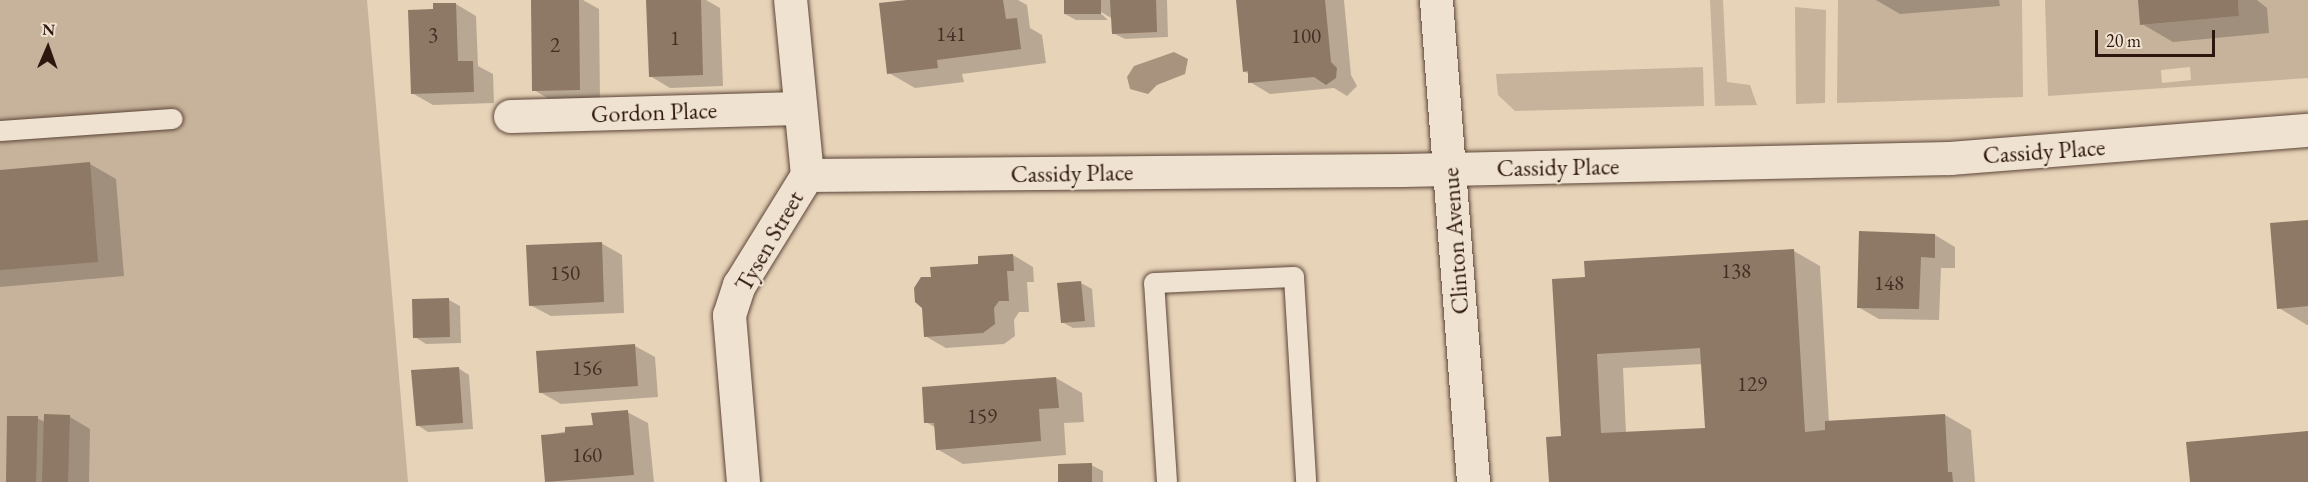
<!DOCTYPE html>
<html>
<head>
<meta charset="utf-8">
<style>
	body { margin:0 }
	#map { position:relative; width:2308px; height:482px; overflow:hidden; background:#e7d3b8; font-family:"EB Garamond",serif }
	div>[style] { position:absolute }
	.green>* { inset:0; background:#c7b39b }
	.water>* { inset:0; background:#a8937e }
	.shadow>* { inset:0; background:#0003 }
	.building>* { inset:0; background:#8e7866 }
	.roads { filter:drop-shadow(0 0 2px #5c4538) drop-shadow(0 0 2px #5c4538) }
	.lane>* { height:20px; margin:-10px; padding:0 10px; transform-origin:10px; border-radius:10px; background:#efe2d1 }
	.street>* { height:33px; margin:-16.5px; padding:0 16.5px; transform-origin:16.5px; border-radius:16.5px; background:#efe2d1 }
	span { translate:-50% -50%; white-space:nowrap; text-align:center; line-height:1.15; -webkit-text-stroke:4.5px #efe2d1; paint-order:stroke }
	.number-label { font-size:21px; color:#452e23 }
	.number-label span { -webkit-text-stroke-width:0 }
	.street-label { font-size:24px; color:#2d160d }
	.north { position:absolute; left:18px; top:18px; width:60px; height:60px; -webkit-text-stroke:4px #efe2d1; paint-order:stroke; rotate:2deg; font-size:16px; font-weight:700; line-height:24px; text-align:center; color:#2d160d }
	.north::after { content:''; display:block; margin:auto; width:21px; height:27px; background:#2d160d; clip-path:polygon(50% 0,100% 100%,50% 72%,0 100%) }
	.scale { position:absolute; left:2095px; top:30px; width:120px; height:27px; box-sizing:border-box; border:3px solid #2d160d; border-top:0; padding-left:8px; font-size:18px; line-height:21px; white-space:nowrap; color:#2d160d; -webkit-text-stroke:4px #efe2d1; paint-order:stroke }
</style>
</head>
<body>
<div id="map">
	<div class="green">
		<i style="clip-path:polygon(0 0,367px 0,408px 482px,0 482px)"></i>
		<i style="clip-path:polygon(1710px 0,1723px 0,1727px 82px,1750px 85px,1757px 105px,1715px 106px)"></i>
		<i style="clip-path:polygon(1838px 0,2022px 0,2023px 97px,1837px 103px)"></i>
		<i style="clip-path:polygon(evenodd,2045px 0,2143px 0,2141px 25px,2239px 16px,2238px 0,2308px 0,2308px 78px,2048px 96px,2045px 0,2190px 67px,2191px 80px,2162px 83px,2161px 70px,2190px 67px)"></i>
		<i style="clip-path:polygon(1795px 7px,1826px 10px,1825px 103px,1796px 104px)"></i>
		<i style="clip-path:polygon(1703px 67px,1704px 106px,1515px 111px,1498px 95px,1496px 74px)"></i>
	</div>
	<div class="water">
		<i style="clip-path:polygon(1174px 52px,1188px 59px,1185px 74px,1157px 85px,1148px 94px,1130px 89px,1127px 77px,1134px 66px)"></i>
	</div>
	<div class="shadow">
		<i style="clip-path:polygon(533px 0,583px 0,599px 9px,600px 101px,554px 102px,534px 90px)"></i>
		<i style="clip-path:polygon(648px 0,706px 0,720px 8px,723px 86px,670px 88px,650px 76px)"></i>
		<i style="clip-path:polygon(920px 0,1018px 0,1027px 5px,1030px 28px,1042px 35px,1046px 63px,962px 74px,964px 82px,915px 88px,889px 73px)"></i>
		<i style="clip-path:polygon(1065px 0,1167px 0,1168px 37px,1125px 39px,1113px 33px,1113px 19px,1096px 9px,1108px 20px,1076px 20px,1065px 14px)"></i>
		<i style="clip-path:polygon(1238px 0,1344px 0,1351px 75px,1357px 86px,1347px 96px,1334px 88px,1270px 94px,1250px 82px,1249px 74px,1244px 71px)"></i>
		<i style="clip-path:polygon(1876px 0,1999px 0,2000px 6px,1900px 14px)"></i>
		<i style="clip-path:polygon(2151px 0,2257px 0,2267px 8px,2269px 33px,2173px 42px,2142px 24px)"></i>
		<i style="clip-path:polygon(456px 4px,476px 16px,478px 66px,493px 74px,494px 103px,433px 105px,412px 93px,435px 5px)"></i>
		<i style="clip-path:polygon(90px 164px,116px 179px,124px 276px,0 287px,0 172px)"></i>
		<i style="clip-path:polygon(2308px 222px,2308px 325px,2307px 325px,2279px 308px)"></i>
		<i style="clip-path:polygon(1935px 235px,1955px 247px,1955px 268px,1941px 268px,1939px 320px,1879px 319px,1858px 307px)"></i>
		<i style="clip-path:polygon(601px 243px,622px 255px,624px 313px,551px 316px,530px 305px)"></i>
		<i style="clip-path:polygon(evenodd,1794px 251px,1820px 266px,1829px 422px,1945px 415px,1971px 430px,1975px 482px,1550px 482px,1563px 437px,1587px 278px,1794px 251px,1703px 364px,1706px 429px,1626px 433px,1623px 368px,1703px 364px)"></i>
		<i style="clip-path:polygon(1013px 255px,1033px 267px,1034px 282px,1027px 282px,1029px 312px,1019px 312px,1014px 320px,1015px 336px,1004px 344px,946px 348px,925px 336px,933px 278px)"></i>
		<i style="clip-path:polygon(1081px 283px,1092px 289px,1095px 327px,1073px 328px,1062px 322px)"></i>
		<i style="clip-path:polygon(449px 300px,460px 306px,461px 343px,426px 344px,415px 337px)"></i>
		<i style="clip-path:polygon(635px 346px,655px 357px,658px 397px,561px 404px,540px 392px)"></i>
		<i style="clip-path:polygon(458px 368px,469px 375px,473px 429px,428px 432px,417px 425px)"></i>
		<i style="clip-path:polygon(1056px 378px,1082px 393px,1084px 422px,1064px 423px,1066px 455px,963px 464px,937px 449px,936px 428px,926px 422px)"></i>
		<i style="clip-path:polygon(627px 412px,648px 423px,654px 482px,547px 482px,542px 436px,594px 426px)"></i>
		<i style="clip-path:polygon(45px 416px,70px 417px,90px 429px,89px 482px,7px 482px,37px 418px,45px 422px)"></i>
		<i style="clip-path:polygon(1091px 465px,1103px 471px,1103px 482px,1060px 482px)"></i>
	</div>
	<div class="building">
		<i style="clip-path:polygon(531px 0,579px 0,580px 90px,532px 91px)"></i>
		<i style="clip-path:polygon(646px 0,701px 0,703px 75px,649px 77px)"></i>
		<i style="clip-path:polygon(907px 0,1003px 0,1006px 19px,1017px 18px,1021px 49px,937px 60px,938px 68px,887px 74px,879px 3px)"></i>
		<i style="clip-path:polygon(1064px 0,1101px 0,1101px 14px,1064px 14px)"></i>
		<i style="clip-path:polygon(1110px 0,1156px 0,1157px 32px,1112px 34px)"></i>
		<i style="clip-path:polygon(1236px 0,1325px 0,1331px 62px,1337px 68px,1336px 78px,1326px 85px,1314px 77px,1248px 83px,1248px 71px,1243px 72px)"></i>
		<i style="clip-path:polygon(2138px 0,2238px 0,2239px 16px,2140px 25px)"></i>
		<i style="clip-path:polygon(433px 3px,456px 3px,458px 61px,473px 61px,474px 92px,411px 94px,408px 10px,433px 9px)"></i>
		<i style="clip-path:polygon(90px 162px,98px 262px,0 270px,0 170px)"></i>
		<i style="clip-path:polygon(2308px 220px,2308px 306px,2277px 309px,2270px 223px)"></i>
		<i style="clip-path:polygon(1859px 231px,1935px 234px,1935px 258px,1921px 257px,1919px 309px,1857px 308px)"></i>
		<i style="clip-path:polygon(602px 242px,604px 302px,529px 306px,526px 245px)"></i>
		<i style="clip-path:polygon(evenodd,1794px 249px,1805px 432px,1825px 430px,1825px 421px,1945px 414px,1948px 472px,1952px 472px,1953px 482px,1549px 482px,1546px 437px,1561px 436px,1552px 279px,1585px 277px,1584px 261px,1794px 249px,1700px 348px,1705px 428px,1601px 433px,1597px 354px,1700px 348px)"></i>
		<i style="clip-path:polygon(1013px 254px,1014px 271px,1007px 271px,1009px 301px,999px 301px,994px 308px,995px 324px,983px 333px,924px 337px,922px 308px,915px 302px,914px 288px,921px 277px,931px 277px,930px 267px,978px 264px,978px 256px)"></i>
		<i style="clip-path:polygon(1081px 281px,1085px 321px,1061px 323px,1057px 283px)"></i>
		<i style="clip-path:polygon(449px 298px,450px 337px,413px 338px,412px 299px)"></i>
		<i style="clip-path:polygon(635px 344px,638px 386px,539px 393px,536px 351px)"></i>
		<i style="clip-path:polygon(459px 367px,463px 423px,416px 426px,411px 370px)"></i>
		<i style="clip-path:polygon(1056px 377px,1059px 408px,1039px 409px,1041px 441px,936px 450px,934px 423px,924px 423px,922px 387px)"></i>
		<i style="clip-path:polygon(628px 410px,634px 475px,545px 482px,541px 435px,565px 433px,565px 427px,593px 425px,591px 413px)"></i>
		<i style="clip-path:polygon(44px 414px,70px 415px,68px 482px,42px 482px)"></i>
		<i style="clip-path:polygon(7px 416px,38px 416px,36px 482px,6px 482px)"></i>
		<i style="clip-path:polygon(2308px 431px,2308px 482px,2190px 482px,2186px 442px)"></i>
		<i style="clip-path:polygon(1092px 463px,1092px 482px,1058px 482px,1058px 464px)"></i>
	</div>
	<div class="roads">
		<div class="lane">
			<i style="left:0;top:131px;width:173px;rotate:-4deg"></i>
			<i style="left:1167px;top:482px;width:199px;rotate:-93.7deg"></i>
			<i style="left:1154px;top:283px;width:140px;rotate:-2.5deg"></i>
			<i style="left:1294px;top:277px;width:205px;rotate:86.6deg"></i>
		</div>
		<div class="street">
			<i style="left:1436px;top:0;width:483px;rotate:85.6deg"></i>
			<i style="left:510px;top:116px;width:289px;rotate:-1.6deg"></i>
			<i style="left:807px;top:175px;width:595px;rotate:-0.48deg"></i>
			<i style="left:1402px;top:170px;width:548px;rotate:-1.25deg"></i>
			<i style="left:1950px;top:158px;width:359px;rotate:-4.5deg"></i>
			<i style="left:743px;top:482px;width:168px;rotate:-94.8deg"></i>
			<i style="left:729px;top:315px;width:32px;rotate:-72deg"></i>
			<i style="left:739px;top:285px;width:129px;rotate:-58.3deg"></i>
			<i style="left:807px;top:175px;width:176px;rotate:-95.5deg"></i>
		</div>
	</div>
	<div class="number-label">
		<span style="left:951px;top:34px">141</span>
		<span style="left:433px;top:35px">3</span>
		<span style="left:1306px;top:36px">100</span>
		<span style="left:675px;top:38px">1</span>
		<span style="left:555px;top:45px">2</span>
		<span style="left:1736px;top:271px">138</span>
		<span style="left:565px;top:273px">150</span>
		<span style="left:1889px;top:283px">148</span>
		<span style="left:587px;top:368px">156</span>
		<span style="left:1752px;top:384px">129</span>
		<span style="left:982px;top:416px">159</span>
		<span style="left:587px;top:455px">160</span>
	</div>
	<div class="street-label">
		<span style="left:654px;top:112px;rotate:-2deg">Gordon Place</span>
		<span style="left:2044px;top:151px;rotate:-4deg">Cassidy Place</span>
		<span style="left:1558px;top:167px;rotate:-1deg">Cassidy Place</span>
		<span style="left:1072px;top:173px;rotate:-1deg">Cassidy Place</span>
		<span style="left:769px;top:241px;rotate:-60deg">Tysen Street</span>
		<span style="left:1455px;top:241px;rotate:-94deg">Clinton Avenue</span>
	</div>
	<div class="north">N</div>
	<div class="scale">20 m</div>
</div>
</body>
</html>
